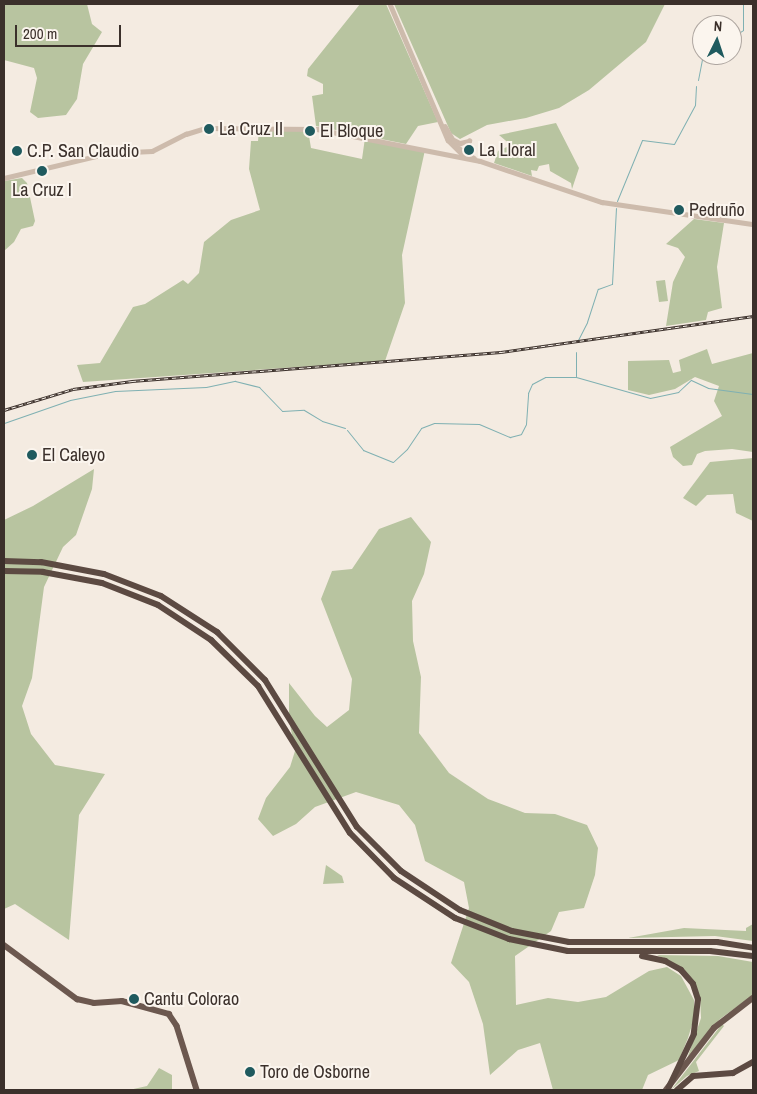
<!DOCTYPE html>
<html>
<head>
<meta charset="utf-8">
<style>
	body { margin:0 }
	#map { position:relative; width:757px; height:1094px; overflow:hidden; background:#f4ebe1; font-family:"Archivo Narrow",sans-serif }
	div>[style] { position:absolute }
	.green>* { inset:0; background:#b8c4a0 }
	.stream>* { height:1px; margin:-0.5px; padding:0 0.5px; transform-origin:0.5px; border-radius:0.5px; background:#7fb0b2 }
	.tertiary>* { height:4.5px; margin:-2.25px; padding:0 2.25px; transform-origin:2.25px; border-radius:2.25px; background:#cdbbac }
	.trunk>* { height:5.5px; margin:-2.75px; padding:0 2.75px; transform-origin:2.75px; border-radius:2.75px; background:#6c584f }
	.motorway>* { height:6px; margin:-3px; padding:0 3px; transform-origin:3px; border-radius:3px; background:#5c4a42 }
	.rail>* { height:3px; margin-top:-1.5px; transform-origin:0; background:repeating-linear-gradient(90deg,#fbf5ee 0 4px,#3b302b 0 8px); box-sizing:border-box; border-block:1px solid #3b302b }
	.dots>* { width:14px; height:14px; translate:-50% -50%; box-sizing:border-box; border:2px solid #fbf5ee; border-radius:50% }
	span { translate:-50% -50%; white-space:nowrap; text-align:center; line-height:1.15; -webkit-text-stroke:4px #fbf5ee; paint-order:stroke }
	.poi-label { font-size:18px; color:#3b302b }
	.left { translate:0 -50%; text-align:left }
	.frame { position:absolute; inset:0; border:5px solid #3b302b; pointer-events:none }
	.north { position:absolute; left:692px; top:15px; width:50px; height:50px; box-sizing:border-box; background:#fbf5ee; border:1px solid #aea6a0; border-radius:50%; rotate:4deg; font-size:14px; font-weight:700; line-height:20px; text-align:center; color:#3b302b }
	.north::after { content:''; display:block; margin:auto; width:18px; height:22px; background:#1f5a5e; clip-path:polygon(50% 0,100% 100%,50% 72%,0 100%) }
	.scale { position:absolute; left:15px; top:25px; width:106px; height:22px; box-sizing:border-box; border:2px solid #3b302b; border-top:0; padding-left:6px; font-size:15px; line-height:18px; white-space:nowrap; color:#3b302b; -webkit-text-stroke:4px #fbf5ee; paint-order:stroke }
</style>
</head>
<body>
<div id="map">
	<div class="green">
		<i style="clip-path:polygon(4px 4px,87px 4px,92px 24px,102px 32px,83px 64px,77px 99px,66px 115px,38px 118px,30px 112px,37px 78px,34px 68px,4px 60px)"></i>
		<i style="clip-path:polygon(360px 4px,386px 4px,438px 122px,418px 126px,406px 144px,316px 126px,312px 96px,323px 94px,323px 84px,307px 76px,308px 69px)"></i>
		<i style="clip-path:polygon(394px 4px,665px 4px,646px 42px,589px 90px,559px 108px,526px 118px,487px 125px,460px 139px,451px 133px)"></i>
		<i style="clip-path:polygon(556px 123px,579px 168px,572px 189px,571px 183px,550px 171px,549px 164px,539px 166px,537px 171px,531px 170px,532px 176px,494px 163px,498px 151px,511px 145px,499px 135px)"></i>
		<i style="clip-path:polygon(259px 130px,308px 130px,311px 148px,362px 159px,365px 138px,425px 150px,402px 255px,405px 303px,385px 361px,83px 382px,77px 365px,100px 363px,133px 307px,145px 304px,183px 280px,188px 284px,199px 273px,204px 242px,231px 220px,260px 210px,249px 169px,251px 141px,258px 141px)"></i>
		<i style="clip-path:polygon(22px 178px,27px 183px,35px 221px,33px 226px,21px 229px,14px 242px,4px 251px,4px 181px)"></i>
		<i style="clip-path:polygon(694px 219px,724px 223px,717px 267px,722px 308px,708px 312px,706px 320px,666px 326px,673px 282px,685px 257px,678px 248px,666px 244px)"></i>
		<i style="clip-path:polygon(665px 280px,668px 301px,659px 302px,656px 281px)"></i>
		<i style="clip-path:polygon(707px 349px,712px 364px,753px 353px,753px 452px,732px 449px,705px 451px,697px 454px,692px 465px,683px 466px,673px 457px,670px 447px,722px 416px,714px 401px,719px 386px,695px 377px,675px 389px,649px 395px,628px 390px,628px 361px,669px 360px,673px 373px,681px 371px,679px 360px)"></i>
		<i style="clip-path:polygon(753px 458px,753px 521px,736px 513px,733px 494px,707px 495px,696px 506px,683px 498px,710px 462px)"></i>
		<i style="clip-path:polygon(94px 469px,92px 489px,76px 535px,63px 547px,44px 587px,32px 678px,22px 706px,31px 734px,55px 765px,105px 774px,79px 815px,69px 940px,15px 904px,4px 909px,4px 520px,33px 506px)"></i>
		<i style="clip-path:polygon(411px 517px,431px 542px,424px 574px,412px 601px,413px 641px,421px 677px,419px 733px,449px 773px,488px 799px,525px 813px,555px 814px,587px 825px,598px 848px,595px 875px,584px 908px,559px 912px,551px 931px,515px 956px,516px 1005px,548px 998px,578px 1002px,606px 997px,649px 971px,667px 967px,681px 976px,694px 1000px,694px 1018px,688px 1038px,679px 1060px,648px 1075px,642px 1090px,553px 1090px,540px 1043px,518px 1050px,490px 1075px,483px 1024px,469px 982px,451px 963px,469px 908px,464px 882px,425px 861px,415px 825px,399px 805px,356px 792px,315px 807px,296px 824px,273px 836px,258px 819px,266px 798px,290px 767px,295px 751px,289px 719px,289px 683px,315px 716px,327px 727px,349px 710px,352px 679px,321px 599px,332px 571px,352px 569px,379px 529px)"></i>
		<i style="clip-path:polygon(326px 865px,342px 876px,344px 883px,323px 884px)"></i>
		<i style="clip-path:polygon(753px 924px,753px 941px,715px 936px,628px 938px,684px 928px,746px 931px,746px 928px)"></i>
		<i style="clip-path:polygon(657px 955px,718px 956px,753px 962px,753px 995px,720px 1019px,687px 1059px,701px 1018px,700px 997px,697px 990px,667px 960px)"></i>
		<i style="clip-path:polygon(722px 1024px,724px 1026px,696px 1062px,699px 1071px,687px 1076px,671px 1090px)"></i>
		<i style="clip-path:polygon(159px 1068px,172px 1075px,172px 1090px,129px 1090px,147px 1086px)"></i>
	</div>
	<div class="stream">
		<i style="left:732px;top:37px;width:13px;rotate:-32deg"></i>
		<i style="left:743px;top:30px;width:26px;rotate:-90deg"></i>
		<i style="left:698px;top:80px;width:25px;rotate:-79deg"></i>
		<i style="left:617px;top:201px;width:66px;rotate:-67.7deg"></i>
		<i style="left:642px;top:140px;width:32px;rotate:7deg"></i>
		<i style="left:674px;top:144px;width:44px;rotate:-61.7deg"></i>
		<i style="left:695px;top:105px;width:19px;rotate:-87deg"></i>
		<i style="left:578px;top:340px;width:20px;rotate:-63deg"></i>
		<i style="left:587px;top:322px;width:35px;rotate:-72deg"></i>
		<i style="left:598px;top:289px;width:15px;rotate:-20deg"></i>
		<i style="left:612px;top:284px;width:76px;rotate:-87deg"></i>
		<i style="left:576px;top:352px;width:24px;rotate:90deg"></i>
		<i style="left:4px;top:423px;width:70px;rotate:-19.2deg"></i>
		<i style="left:70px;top:400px;width:46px;rotate:-11.3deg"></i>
		<i style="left:115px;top:391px;width:91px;rotate:-2.5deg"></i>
		<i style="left:206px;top:387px;width:30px;rotate:-12deg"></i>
		<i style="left:235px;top:381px;width:25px;rotate:14deg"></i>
		<i style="left:259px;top:387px;width:33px;rotate:46deg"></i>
		<i style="left:282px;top:411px;width:22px;rotate:-3deg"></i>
		<i style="left:304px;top:410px;width:21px;rotate:31deg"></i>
		<i style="left:322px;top:421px;width:24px;rotate:17deg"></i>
		<i style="left:347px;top:430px;width:26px;rotate:51deg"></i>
		<i style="left:363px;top:450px;width:32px;rotate:22deg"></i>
		<i style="left:393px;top:462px;width:19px;rotate:-43deg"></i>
		<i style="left:407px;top:449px;width:25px;rotate:-56deg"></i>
		<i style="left:421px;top:428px;width:14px;rotate:-21deg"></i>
		<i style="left:434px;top:423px;width:45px;rotate:1.3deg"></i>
		<i style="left:479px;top:424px;width:34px;rotate:23deg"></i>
		<i style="left:510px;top:437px;width:11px;rotate:-15deg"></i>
		<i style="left:521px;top:434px;width:11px;rotate:-63deg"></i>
		<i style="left:526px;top:424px;width:31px;rotate:-86deg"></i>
		<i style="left:528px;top:393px;width:10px;rotate:-66deg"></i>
		<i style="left:532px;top:384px;width:15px;rotate:-28deg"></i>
		<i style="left:545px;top:377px;width:31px"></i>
		<i style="left:576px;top:377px;width:77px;rotate:15.8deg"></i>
		<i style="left:650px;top:398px;width:29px;rotate:-12deg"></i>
		<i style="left:678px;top:392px;width:18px;rotate:-43deg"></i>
		<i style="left:691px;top:380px;width:19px;rotate:25deg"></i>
		<i style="left:708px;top:388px;width:45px;rotate:7.6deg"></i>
	</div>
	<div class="tertiary">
		<i style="left:390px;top:4px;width:148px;rotate:66.9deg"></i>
		<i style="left:448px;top:140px;width:23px;rotate:45deg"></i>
		<i style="left:445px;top:126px;width:22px;rotate:60deg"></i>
		<i style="left:454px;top:140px;width:7px;rotate:27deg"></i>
		<i style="left:460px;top:143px;width:9px;rotate:-13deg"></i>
		<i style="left:454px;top:145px;width:24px;rotate:33deg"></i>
		<i style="left:468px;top:153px;width:6px;rotate:-108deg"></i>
		<i style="left:466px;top:147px;width:7px;rotate:-63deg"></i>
		<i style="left:4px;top:178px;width:108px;rotate:-13.4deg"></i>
		<i style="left:109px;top:153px;width:43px;rotate:-2.7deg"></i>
		<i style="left:152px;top:151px;width:38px;rotate:-27deg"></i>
		<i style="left:186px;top:134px;width:21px;rotate:-17deg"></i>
		<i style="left:206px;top:128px;width:111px;rotate:0.5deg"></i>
		<i style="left:317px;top:129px;width:166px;rotate:11.1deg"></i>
		<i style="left:480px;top:161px;width:129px;rotate:18.6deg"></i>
		<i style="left:602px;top:202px;width:153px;rotate:8.3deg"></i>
	</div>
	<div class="trunk">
		<i style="left:4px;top:945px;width:91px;rotate:36.5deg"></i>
		<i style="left:77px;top:999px;width:17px;rotate:13deg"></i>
		<i style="left:94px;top:1003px;width:28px;rotate:-4deg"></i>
		<i style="left:122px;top:1001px;width:49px;rotate:15.5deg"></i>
		<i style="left:169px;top:1014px;width:14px;rotate:56deg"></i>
		<i style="left:177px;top:1026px;width:67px;rotate:72.6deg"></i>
		<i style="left:666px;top:1090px;width:78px;rotate:-52.3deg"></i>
		<i style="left:714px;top:1028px;width:49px;rotate:-37.6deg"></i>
	</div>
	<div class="motorway">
		<i style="left:4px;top:561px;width:37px;rotate:2deg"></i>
		<i style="left:41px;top:562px;width:64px;rotate:10.8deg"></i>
		<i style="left:104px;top:574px;width:61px;rotate:21.1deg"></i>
		<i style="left:161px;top:596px;width:67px;rotate:32.7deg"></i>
		<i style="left:217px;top:632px;width:68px;rotate:45deg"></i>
		<i style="left:265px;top:680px;width:173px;rotate:58deg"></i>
		<i style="left:357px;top:827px;width:62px;rotate:45deg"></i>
		<i style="left:401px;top:871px;width:71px;rotate:33.5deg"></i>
		<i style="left:460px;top:910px;width:56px;rotate:22deg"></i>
		<i style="left:512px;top:931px;width:58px;rotate:10.9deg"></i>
		<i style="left:569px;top:942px;width:148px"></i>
		<i style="left:717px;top:942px;width:36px;rotate:9deg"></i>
		<i style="left:4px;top:571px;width:39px;rotate:1deg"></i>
		<i style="left:43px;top:572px;width:60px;rotate:10.6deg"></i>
		<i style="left:102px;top:583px;width:60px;rotate:21.4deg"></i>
		<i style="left:158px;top:605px;width:64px;rotate:33.4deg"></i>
		<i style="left:211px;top:640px;width:66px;rotate:44.4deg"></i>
		<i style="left:258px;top:686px;width:173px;rotate:58deg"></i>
		<i style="left:350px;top:833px;width:63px;rotate:45.6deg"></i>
		<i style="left:394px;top:878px;width:73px;rotate:33.3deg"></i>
		<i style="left:455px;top:918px;width:58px;rotate:21.3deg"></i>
		<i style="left:509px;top:939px;width:60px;rotate:11.5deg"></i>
		<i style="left:568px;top:951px;width:142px"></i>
		<i style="left:710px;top:951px;width:43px;rotate:6.6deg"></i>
		<i style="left:642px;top:956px;width:24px;rotate:12deg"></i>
		<i style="left:665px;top:961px;width:18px;rotate:29deg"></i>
		<i style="left:681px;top:970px;width:18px;rotate:49deg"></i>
		<i style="left:693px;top:984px;width:16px;rotate:72deg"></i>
		<i style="left:698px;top:999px;width:35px;rotate:97deg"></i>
		<i style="left:694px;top:1034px;width:59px;rotate:115.3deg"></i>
		<i style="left:677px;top:1090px;width:21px;rotate:-41deg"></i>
		<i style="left:693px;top:1076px;width:40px;rotate:-4.3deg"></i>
		<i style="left:733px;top:1073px;width:23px;rotate:-29deg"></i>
	</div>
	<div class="rail">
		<i style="left:4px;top:410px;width:72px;rotate:-16.9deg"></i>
		<i style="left:73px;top:389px;width:60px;rotate:-7.7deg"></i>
		<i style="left:132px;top:381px;width:370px;rotate:-4.5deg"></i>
		<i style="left:501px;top:352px;width:255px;rotate:-8.1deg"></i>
	</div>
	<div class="dots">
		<i style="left:209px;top:129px;background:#1f5a5e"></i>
		<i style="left:310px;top:131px;background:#1f5a5e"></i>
		<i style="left:469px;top:150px;background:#1f5a5e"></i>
		<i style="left:17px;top:151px;background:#1f5a5e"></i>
		<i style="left:42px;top:171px;background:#1f5a5e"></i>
		<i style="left:679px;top:210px;background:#1f5a5e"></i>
		<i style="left:32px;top:455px;background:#1f5a5e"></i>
		<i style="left:134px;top:999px;background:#1f5a5e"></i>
		<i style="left:250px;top:1072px;background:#1f5a5e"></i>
	</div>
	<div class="poi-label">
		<span class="left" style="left:219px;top:129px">La Cruz II</span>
		<span class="left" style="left:320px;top:131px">El Bloque</span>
		<span class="left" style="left:479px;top:150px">La Lloral</span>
		<span class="left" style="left:27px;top:151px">C.P. San Claudio</span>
		<span style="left:42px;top:190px">La Cruz I</span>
		<span class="left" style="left:689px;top:210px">Pedruño</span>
		<span class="left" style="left:42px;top:455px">El Caleyo</span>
		<span class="left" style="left:144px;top:999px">Cantu Colorao</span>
		<span class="left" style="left:260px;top:1072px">Toro de Osborne</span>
	</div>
	<div class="frame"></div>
	<div class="north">N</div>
	<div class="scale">200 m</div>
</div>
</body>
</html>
